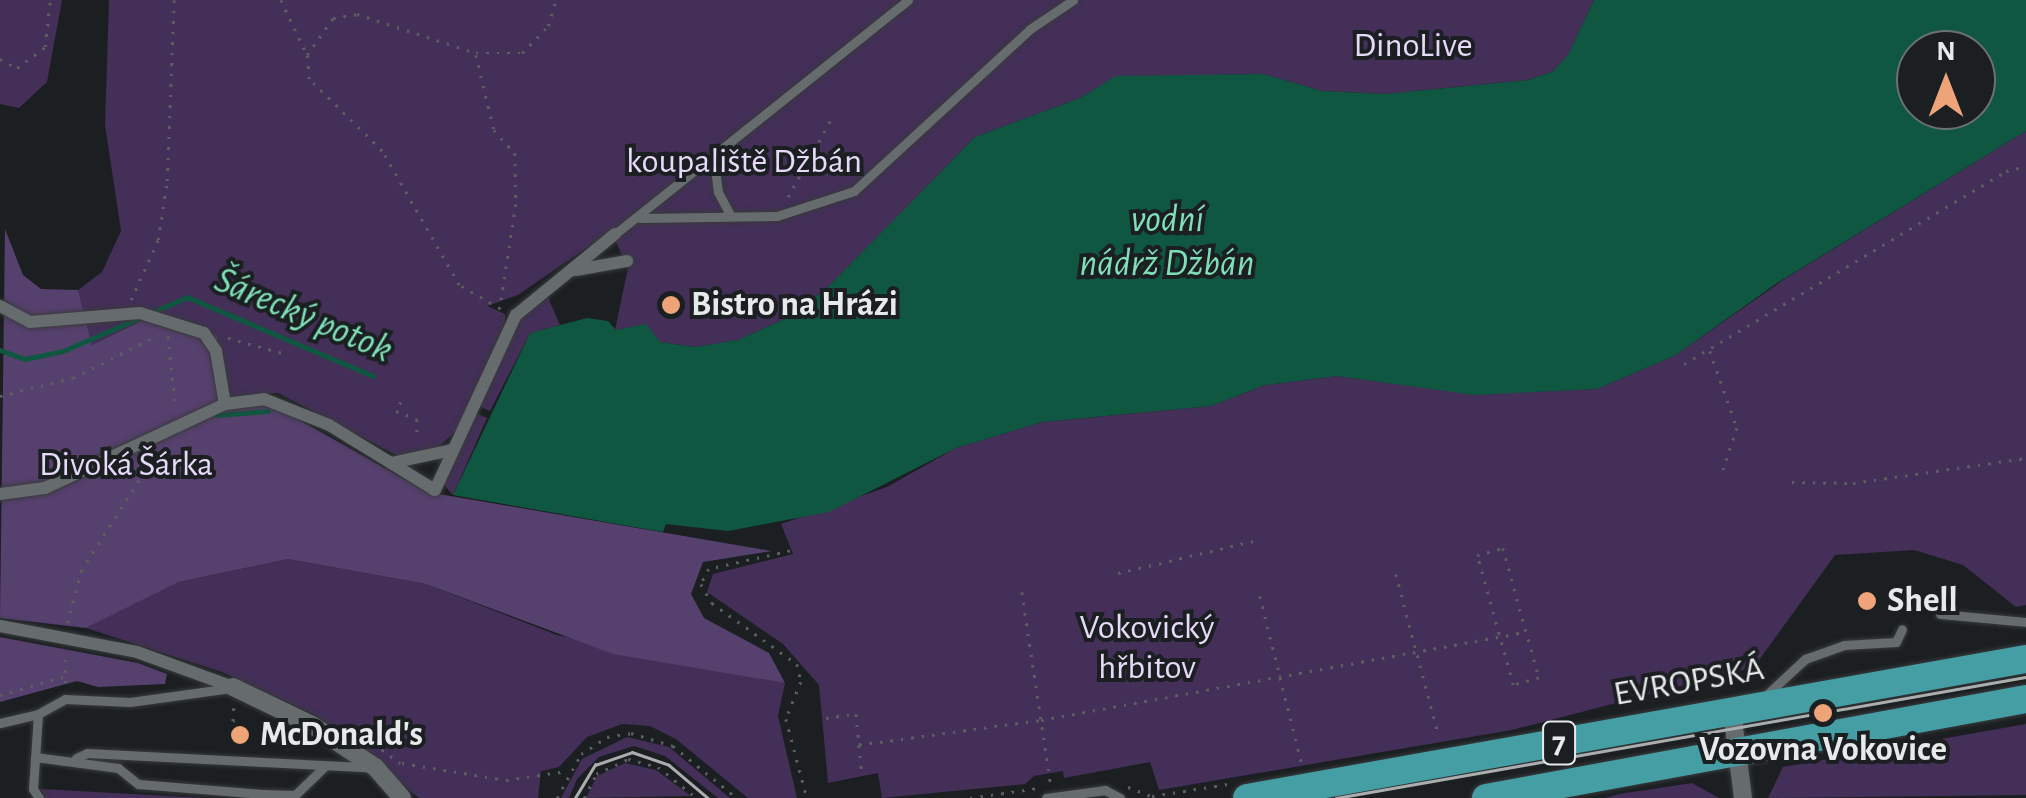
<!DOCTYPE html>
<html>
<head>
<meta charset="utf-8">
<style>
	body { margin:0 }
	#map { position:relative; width:2026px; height:798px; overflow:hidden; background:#1b1f21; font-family:"Alegreya Sans",sans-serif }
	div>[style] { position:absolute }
	.green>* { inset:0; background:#432f58 }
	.forest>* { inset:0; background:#56406e }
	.water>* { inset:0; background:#0f5740 }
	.stream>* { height:5px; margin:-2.5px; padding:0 2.5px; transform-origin:2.5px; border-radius:2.5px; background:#0f5740 }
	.path>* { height:2.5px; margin-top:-1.25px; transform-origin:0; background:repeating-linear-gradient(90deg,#5b5f60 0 2.5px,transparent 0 10.5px) }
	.roads { filter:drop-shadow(0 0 2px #383a3c) drop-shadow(0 0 2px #383a3c) }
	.service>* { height:9px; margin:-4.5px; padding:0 4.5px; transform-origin:4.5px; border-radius:4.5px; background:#666b6e }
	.pedestrian>* { height:12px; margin:-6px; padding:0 6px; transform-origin:6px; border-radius:6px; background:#666b6e }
	.minor>* { height:18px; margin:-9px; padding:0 9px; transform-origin:9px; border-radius:9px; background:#666b6e }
	.primary>* { height:28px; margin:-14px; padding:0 14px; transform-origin:14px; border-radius:14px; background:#449ea4 }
	.tram>* { height:2.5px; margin:-1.25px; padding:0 1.25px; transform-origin:1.25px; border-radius:1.25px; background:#aaaeaf }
	.dots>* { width:28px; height:28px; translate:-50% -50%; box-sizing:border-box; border:5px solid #1b1f21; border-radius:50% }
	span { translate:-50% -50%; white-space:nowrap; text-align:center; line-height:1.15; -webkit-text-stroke:8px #1b1f21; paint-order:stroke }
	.shield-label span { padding:2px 8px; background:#1b1f21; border:2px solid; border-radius:8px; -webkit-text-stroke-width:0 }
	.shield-label { font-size:32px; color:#e7eaeb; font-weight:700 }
	.park-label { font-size:35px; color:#e7d9f8 }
	.poi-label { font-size:35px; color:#e7eaeb; font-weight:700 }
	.left { translate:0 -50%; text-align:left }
	.street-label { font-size:35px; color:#e7eaeb }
	.water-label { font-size:38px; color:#7fe0b8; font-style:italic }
	.north { position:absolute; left:1896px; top:30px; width:100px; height:100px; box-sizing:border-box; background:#1b1f21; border:2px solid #6d7072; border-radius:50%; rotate:0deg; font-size:28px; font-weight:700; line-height:40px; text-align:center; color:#e7eaeb }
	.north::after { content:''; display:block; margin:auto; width:35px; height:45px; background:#efa378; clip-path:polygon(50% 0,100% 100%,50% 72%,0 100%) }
</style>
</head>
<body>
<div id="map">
	<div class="green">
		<i style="clip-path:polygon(0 0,62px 0,47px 82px,19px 108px,0 104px)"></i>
		<i style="clip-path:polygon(109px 0,1594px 0,1568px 55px,1552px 72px,1528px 80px,1385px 94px,1322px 91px,1263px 74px,1116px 77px,1080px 98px,975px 137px,826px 289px,787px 318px,738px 340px,695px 347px,660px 342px,646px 325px,615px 330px,628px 268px,611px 231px,518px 295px,487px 306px,505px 314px,505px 322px,457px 430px,432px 453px,402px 458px,278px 393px,231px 397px,217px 335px,156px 314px,92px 345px,78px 290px,102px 272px,121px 231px,105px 125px)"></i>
		<i style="clip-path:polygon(2026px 131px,2026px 605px,2016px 607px,1963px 565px,1914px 550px,1835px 555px,1754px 667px,1512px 730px,1159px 790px,1150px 762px,1064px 778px,1063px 771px,1034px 776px,1025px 784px,882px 798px,878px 773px,828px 783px,819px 685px,783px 644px,707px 592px,713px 574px,793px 554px,781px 524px,887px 487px,956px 448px,1042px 422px,1211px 406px,1265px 385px,1337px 376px,1474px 394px,1597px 389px,1676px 355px,1786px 278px)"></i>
		<i style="clip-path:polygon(547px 295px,560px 325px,530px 333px,490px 411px,479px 406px,517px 322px)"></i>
		<i style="clip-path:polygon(476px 413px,487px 418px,453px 495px,444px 485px)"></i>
		<i style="clip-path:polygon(288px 559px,426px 584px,557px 635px,785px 683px,778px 716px,797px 798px,748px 798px,676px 739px,650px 726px,622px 724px,587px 737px,559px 767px,541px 771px,538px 798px,419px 798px,317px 716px,222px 672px,86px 628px,179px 582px)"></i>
		<i style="clip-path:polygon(2026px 724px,2026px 795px,1768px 798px,1783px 767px)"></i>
		<i style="clip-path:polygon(627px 737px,669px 747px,730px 798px,718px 798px,665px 756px,634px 746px,599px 757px,577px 779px,569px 798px,561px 798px,582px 759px)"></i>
		<i style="clip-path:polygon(625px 763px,656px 770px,691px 796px,586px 798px,597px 776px)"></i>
		<i style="clip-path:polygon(1692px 783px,1719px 798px,1605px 798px,1619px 794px)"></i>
		<i style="clip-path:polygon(41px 789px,205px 798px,45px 798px)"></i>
	</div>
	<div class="forest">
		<i style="clip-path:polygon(5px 229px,23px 275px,41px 289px,78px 290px,92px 345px,156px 314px,217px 335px,231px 397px,255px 395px,427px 492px,772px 551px,703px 562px,691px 594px,704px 618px,769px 653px,785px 683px,613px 654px,426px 584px,288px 559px,179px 582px,86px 628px,0 618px)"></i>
		<i style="clip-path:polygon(0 637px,138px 663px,167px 674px,165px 684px,98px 687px,77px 681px,0 702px)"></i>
	</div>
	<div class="water">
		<i style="clip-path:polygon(evenodd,1594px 0,2026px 0,2026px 131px,1777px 283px,1676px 355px,1597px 389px,1474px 395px,1337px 376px,1265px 385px,1211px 406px,1042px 422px,956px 448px,829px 512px,728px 531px,666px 524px,663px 532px,453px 495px,530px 333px,587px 318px,608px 321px,616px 330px,646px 324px,660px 342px,695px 347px,738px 340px,787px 318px,826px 289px,975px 137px,1080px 98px,1116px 76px,1263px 74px,1322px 91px,1385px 94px,1528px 80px,1552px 72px,1568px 55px,1594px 0,1976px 50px,1976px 110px,1916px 110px,1916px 50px,1976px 50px)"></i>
	</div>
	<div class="stream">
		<i style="left:0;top:350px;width:27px;rotate:20deg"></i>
		<i style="left:25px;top:359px;width:39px;rotate:-12deg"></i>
		<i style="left:63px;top:351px;width:135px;rotate:-23.5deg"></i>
		<i style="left:187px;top:297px;width:202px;rotate:23deg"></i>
		<i style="left:216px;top:415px;width:52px;rotate:-4.4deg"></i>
	</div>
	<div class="path">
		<i style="left:281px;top:0;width:59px;rotate:64.7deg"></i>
		<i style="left:476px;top:55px;width:77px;rotate:76.5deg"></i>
		<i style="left:494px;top:130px;width:31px;rotate:48deg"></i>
		<i style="left:515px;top:153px;width:51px;rotate:88.9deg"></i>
		<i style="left:516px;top:204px;width:106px;rotate:98.7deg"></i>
		<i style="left:0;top:59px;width:19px;rotate:28deg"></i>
		<i style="left:17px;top:68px;width:35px;rotate:-37deg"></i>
		<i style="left:45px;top:47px;width:47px;rotate:-83.9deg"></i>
		<i style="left:788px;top:197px;width:89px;rotate:-61.1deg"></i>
		<i style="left:131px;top:300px;width:66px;rotate:-65.8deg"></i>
		<i style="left:158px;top:240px;width:60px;rotate:-81.3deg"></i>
		<i style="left:167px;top:181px;width:181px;rotate:-87.8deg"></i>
		<i style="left:500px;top:309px;width:48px;rotate:-149.7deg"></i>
		<i style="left:459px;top:285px;width:155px;rotate:-119.9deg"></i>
		<i style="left:382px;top:151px;width:103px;rotate:-135.4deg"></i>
		<i style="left:309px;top:79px;width:24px;rotate:-95deg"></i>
		<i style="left:307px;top:55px;width:45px;rotate:-54.9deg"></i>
		<i style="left:333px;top:18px;width:24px;rotate:-9deg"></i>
		<i style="left:357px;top:14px;width:125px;rotate:18.1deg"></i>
		<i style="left:476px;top:53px;width:46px"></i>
		<i style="left:522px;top:53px;width:37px;rotate:-46deg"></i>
		<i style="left:548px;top:26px;width:27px;rotate:-73deg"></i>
		<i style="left:168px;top:336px;width:72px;rotate:83.7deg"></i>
		<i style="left:228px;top:338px;width:57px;rotate:15.3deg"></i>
		<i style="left:1710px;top:351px;width:82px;rotate:70.7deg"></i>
		<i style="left:1737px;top:428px;width:44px;rotate:108.4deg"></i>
		<i style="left:1684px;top:364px;width:375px;rotate:-30.9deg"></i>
		<i style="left:2006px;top:171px;width:21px;rotate:-14deg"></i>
		<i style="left:0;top:396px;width:75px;rotate:-13.9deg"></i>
		<i style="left:73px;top:378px;width:95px;rotate:-26.8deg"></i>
		<i style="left:401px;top:402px;width:10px;rotate:119deg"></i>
		<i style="left:396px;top:411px;width:22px;rotate:21deg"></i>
		<i style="left:417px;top:419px;width:20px;rotate:90deg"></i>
		<i style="left:1792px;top:482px;width:61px;rotate:0.9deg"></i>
		<i style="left:1853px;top:483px;width:175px;rotate:-8.2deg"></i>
		<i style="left:1503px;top:548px;width:135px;rotate:74.5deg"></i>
		<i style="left:1539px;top:678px;width:27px;rotate:165deg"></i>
		<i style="left:1513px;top:685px;width:135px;rotate:-105.5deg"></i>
		<i style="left:1477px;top:555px;width:27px;rotate:-15deg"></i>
		<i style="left:790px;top:551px;width:83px;rotate:167.5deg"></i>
		<i style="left:709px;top:569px;width:17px;rotate:118deg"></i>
		<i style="left:701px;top:584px;width:22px;rotate:60deg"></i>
		<i style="left:712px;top:603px;width:105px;rotate:35.7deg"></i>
		<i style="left:797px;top:664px;width:18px;rotate:77deg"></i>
		<i style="left:801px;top:682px;width:40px;rotate:112deg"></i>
		<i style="left:786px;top:719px;width:82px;rotate:75.1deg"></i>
		<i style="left:1118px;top:573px;width:139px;rotate:-13.3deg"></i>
		<i style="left:1396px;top:574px;width:164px;rotate:75.2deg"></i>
		<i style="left:1022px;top:592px;width:196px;rotate:81.5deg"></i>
		<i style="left:1260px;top:596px;width:174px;rotate:76deg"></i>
		<i style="left:67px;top:623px;width:54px;rotate:-74.9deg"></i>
		<i style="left:81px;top:571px;width:138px;rotate:-57.5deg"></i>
		<i style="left:65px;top:683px;width:27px;rotate:-90deg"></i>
		<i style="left:0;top:695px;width:66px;rotate:-15.9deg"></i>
		<i style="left:234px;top:708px;width:14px;rotate:94deg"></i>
		<i style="left:233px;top:722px;width:9px;rotate:6deg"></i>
		<i style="left:826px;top:718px;width:30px;rotate:-8deg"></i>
		<i style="left:856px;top:714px;width:30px;rotate:84deg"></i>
		<i style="left:859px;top:744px;width:21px;rotate:-5deg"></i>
		<i style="left:880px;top:742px;width:162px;rotate:-7.8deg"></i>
		<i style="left:1041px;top:720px;width:493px;rotate:-10.3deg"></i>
		<i style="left:365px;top:737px;width:44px;rotate:36.6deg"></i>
		<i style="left:280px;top:742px;width:11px;rotate:41deg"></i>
		<i style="left:859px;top:745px;width:28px;rotate:84deg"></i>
		<i style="left:402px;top:763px;width:105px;rotate:9.3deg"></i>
		<i style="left:506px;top:780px;width:62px;rotate:-8.4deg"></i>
		<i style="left:1128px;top:787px;width:26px;rotate:21deg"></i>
		<i style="left:1152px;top:796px;width:77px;rotate:-9deg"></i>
		<i style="left:557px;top:798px;width:50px;rotate:-61.4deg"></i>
		<i style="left:581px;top:754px;width:31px;rotate:-33deg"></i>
		<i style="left:607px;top:737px;width:24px;rotate:-9deg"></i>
		<i style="left:631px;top:733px;width:44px;rotate:17.2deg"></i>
		<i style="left:673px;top:746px;width:82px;rotate:39.1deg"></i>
		<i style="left:584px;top:798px;width:27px;rotate:-63deg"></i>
		<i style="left:596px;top:774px;width:35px;rotate:-25deg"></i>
		<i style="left:628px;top:759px;width:31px;rotate:15deg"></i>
		<i style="left:658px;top:767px;width:50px;rotate:38.5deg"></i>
		<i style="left:970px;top:798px;width:69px;rotate:-8.4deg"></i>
	</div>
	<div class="roads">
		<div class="service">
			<i style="left:714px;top:160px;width:32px;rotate:83deg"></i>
			<i style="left:718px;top:192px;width:27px;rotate:62deg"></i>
			<i style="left:640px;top:218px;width:137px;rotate:-0.8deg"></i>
			<i style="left:777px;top:216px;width:81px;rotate:-18deg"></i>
			<i style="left:854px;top:191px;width:239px;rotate:-42.6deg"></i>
			<i style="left:1030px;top:29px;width:52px;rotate:-34deg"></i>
			<i style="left:615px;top:234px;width:375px;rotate:-38.6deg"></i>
			<i style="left:1940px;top:614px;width:86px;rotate:5.3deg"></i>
			<i style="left:1762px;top:699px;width:59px;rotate:-42.9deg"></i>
			<i style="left:1805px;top:659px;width:41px;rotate:-19.7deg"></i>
			<i style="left:1844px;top:645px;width:52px;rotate:-3.3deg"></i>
			<i style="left:1896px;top:642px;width:14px;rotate:-65deg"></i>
			<i style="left:38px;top:714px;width:75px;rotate:93.8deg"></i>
			<i style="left:33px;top:789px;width:11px;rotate:56deg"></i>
			<i style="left:0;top:723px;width:39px;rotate:-13deg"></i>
			<i style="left:38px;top:714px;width:31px;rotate:-29deg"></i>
			<i style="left:65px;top:699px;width:65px;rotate:2.6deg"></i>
			<i style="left:130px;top:702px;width:102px;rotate:-7.9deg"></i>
			<i style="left:35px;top:757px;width:84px;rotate:7.5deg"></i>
			<i style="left:118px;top:768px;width:26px;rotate:39deg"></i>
			<i style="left:138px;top:784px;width:125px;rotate:4.6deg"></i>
			<i style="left:263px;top:794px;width:32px;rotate:2deg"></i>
			<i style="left:295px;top:795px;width:40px;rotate:-44deg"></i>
			<i style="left:76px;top:758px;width:12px;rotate:-24deg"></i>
			<i style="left:87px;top:753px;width:280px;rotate:2.9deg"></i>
			<i style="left:1046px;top:798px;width:60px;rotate:-7.7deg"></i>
			<i style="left:1105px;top:790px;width:17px;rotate:28deg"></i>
		</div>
		<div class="pedestrian">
			<i style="left:576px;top:270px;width:52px;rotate:-10deg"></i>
			<i style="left:0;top:306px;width:34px;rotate:28deg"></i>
			<i style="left:30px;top:322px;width:110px;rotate:-4.7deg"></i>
			<i style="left:140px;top:313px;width:67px;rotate:17.4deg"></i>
			<i style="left:204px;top:333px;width:22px;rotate:56deg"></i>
			<i style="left:216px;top:351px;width:54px;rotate:80.4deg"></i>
			<i style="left:391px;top:463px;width:62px;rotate:-12deg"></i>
			<i style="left:0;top:494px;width:45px;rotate:-7.6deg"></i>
			<i style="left:45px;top:488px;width:199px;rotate:-25deg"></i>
			<i style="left:225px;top:404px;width:39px;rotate:-7deg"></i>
			<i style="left:264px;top:399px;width:70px;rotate:21.8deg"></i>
			<i style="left:329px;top:425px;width:124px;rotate:31.5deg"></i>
			<i style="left:435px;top:490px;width:193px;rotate:-65.2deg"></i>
			<i style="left:516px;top:315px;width:128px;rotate:-39.3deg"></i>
			<i style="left:0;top:626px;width:139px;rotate:10.7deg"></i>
			<i style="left:137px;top:652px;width:102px;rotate:20deg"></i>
		</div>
		<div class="minor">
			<i style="left:233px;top:687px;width:88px;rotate:25.7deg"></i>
			<i style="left:312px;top:725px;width:76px;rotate:33.7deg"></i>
			<i style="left:375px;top:767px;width:41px;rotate:48.9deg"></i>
			<i style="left:1732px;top:712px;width:87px;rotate:82.7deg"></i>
		</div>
		<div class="primary">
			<i style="left:1247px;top:798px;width:791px;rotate:-10.12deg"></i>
			<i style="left:1486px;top:798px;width:549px;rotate:-10.39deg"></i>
		</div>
	</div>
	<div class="tram">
		<i style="left:575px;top:798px;width:39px;rotate:-59deg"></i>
		<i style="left:595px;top:765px;width:39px;rotate:-19deg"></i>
		<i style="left:632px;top:752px;width:39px;rotate:19deg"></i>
		<i style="left:669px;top:765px;width:51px;rotate:40.2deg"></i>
		<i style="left:1336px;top:798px;width:701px;rotate:-9.95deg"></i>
	</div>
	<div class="dots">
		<i style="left:671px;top:305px;background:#efa378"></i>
		<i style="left:1867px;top:601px;background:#efa378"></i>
		<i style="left:1823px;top:713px;background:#efa378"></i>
		<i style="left:240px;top:735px;background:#efa378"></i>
	</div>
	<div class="shield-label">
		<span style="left:1559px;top:743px">7</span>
	</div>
	<div class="park-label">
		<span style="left:1413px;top:46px">DinoLive</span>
		<span style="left:744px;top:162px">koupaliště Džbán</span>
		<span style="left:126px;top:465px">Divoká Šárka</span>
		<span style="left:1147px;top:648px">Vokovický<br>hřbitov</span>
	</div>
	<div class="poi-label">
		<span class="left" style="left:691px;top:305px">Bistro na Hrázi</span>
		<span class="left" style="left:1887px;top:601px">Shell</span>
		<span class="left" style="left:260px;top:735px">McDonald's</span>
		<span style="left:1823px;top:750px">Vozovna Vokovice</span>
	</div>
	<div class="street-label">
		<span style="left:1689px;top:682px;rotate:-10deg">EVROPSKÁ</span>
	</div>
	<div class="water-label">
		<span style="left:1167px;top:243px">vodní<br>nádrž Džbán</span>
		<span style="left:303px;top:316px;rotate:23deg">Šárecký potok</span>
	</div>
	<div class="north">N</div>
</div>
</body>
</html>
